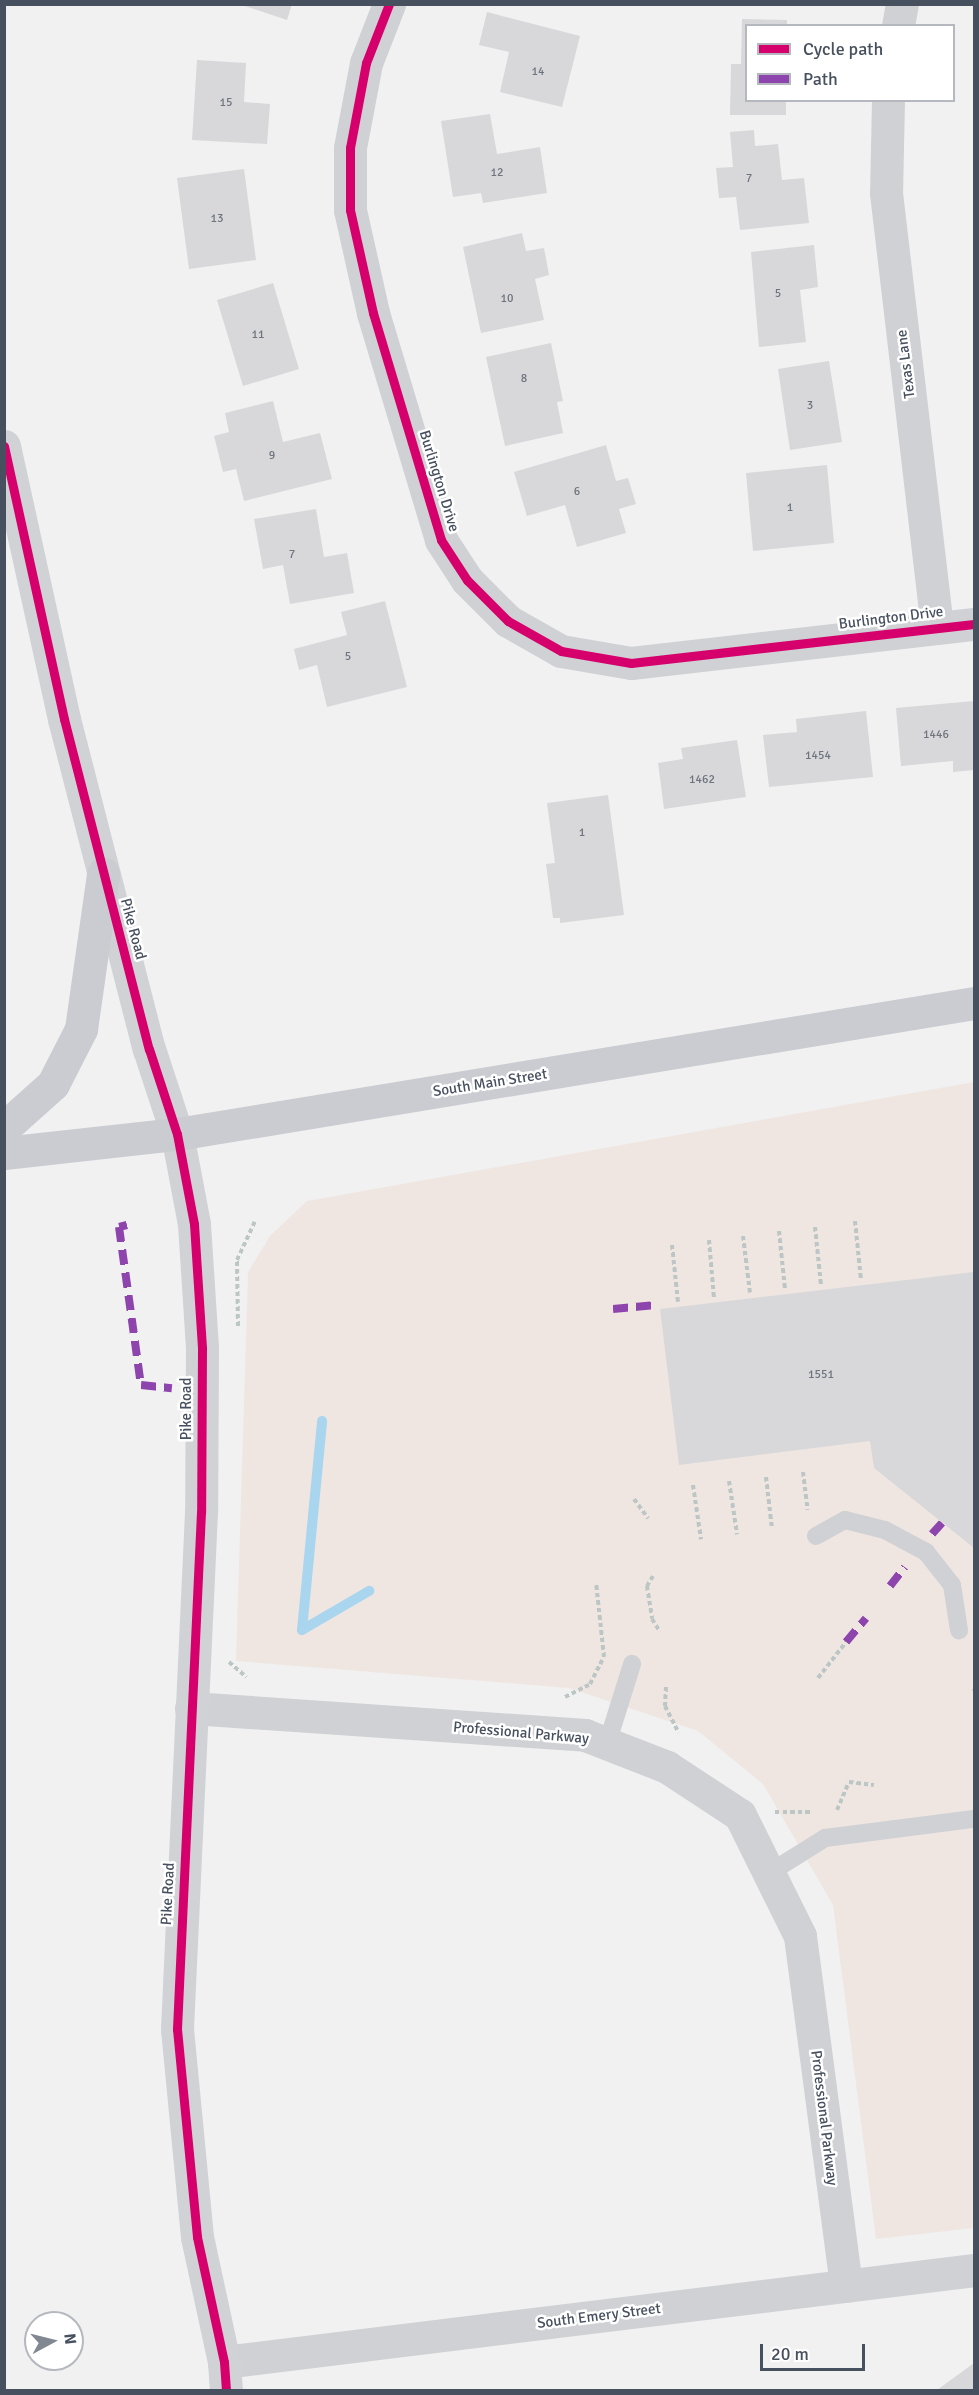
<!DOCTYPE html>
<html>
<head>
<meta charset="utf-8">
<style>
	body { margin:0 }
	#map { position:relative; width:979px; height:2395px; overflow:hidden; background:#f1f1f1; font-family:Signika,sans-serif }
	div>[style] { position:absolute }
	.medical>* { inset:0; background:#efe6e2 }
	.stream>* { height:10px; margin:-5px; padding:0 5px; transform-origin:5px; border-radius:5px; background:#a9d6ee }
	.building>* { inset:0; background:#d8d8da }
	.path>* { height:4px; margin-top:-2px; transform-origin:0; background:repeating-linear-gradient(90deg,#bbc6c5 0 4.5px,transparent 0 7.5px) }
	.lane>* { height:18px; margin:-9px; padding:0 9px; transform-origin:9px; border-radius:9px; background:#cfd1d4 }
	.street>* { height:33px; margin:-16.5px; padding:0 16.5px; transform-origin:16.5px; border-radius:16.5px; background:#cfd1d4 }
	.secondary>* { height:33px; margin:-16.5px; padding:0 16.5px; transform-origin:16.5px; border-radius:16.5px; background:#d0d2d5 }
	.primary>* { height:33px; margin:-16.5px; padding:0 16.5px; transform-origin:16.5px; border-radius:16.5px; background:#caccd1 }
	.quiet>* { height:8px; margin-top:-4px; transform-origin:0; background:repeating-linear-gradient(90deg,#8e44ad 0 15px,transparent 0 23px) }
	.cycleway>* { height:9px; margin:-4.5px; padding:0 4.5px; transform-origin:4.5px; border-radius:4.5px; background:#d6006c }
	span { translate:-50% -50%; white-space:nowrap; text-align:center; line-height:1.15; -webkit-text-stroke:5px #fff; paint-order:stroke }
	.number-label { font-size:12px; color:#6d747e }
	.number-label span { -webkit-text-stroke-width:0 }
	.street-label { font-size:15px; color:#47505e }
	.frame { position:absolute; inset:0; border:6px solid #47505e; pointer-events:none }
	.legend { position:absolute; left:745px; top:24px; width:210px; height:78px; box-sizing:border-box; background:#fff; border:2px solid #b5b9bf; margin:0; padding:8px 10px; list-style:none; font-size:18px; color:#47505e }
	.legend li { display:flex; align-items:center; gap:12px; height:30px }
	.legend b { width:30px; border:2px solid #b5b9bf }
	.north { position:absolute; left:24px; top:2311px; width:60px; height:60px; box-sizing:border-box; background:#fff; border:2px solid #b5b9bf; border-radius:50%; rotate:83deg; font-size:16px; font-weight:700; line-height:24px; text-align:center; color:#47505e }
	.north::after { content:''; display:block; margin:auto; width:21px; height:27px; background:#828891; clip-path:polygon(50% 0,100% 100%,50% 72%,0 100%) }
	.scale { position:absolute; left:760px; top:2344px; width:105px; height:27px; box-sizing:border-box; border:3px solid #47505e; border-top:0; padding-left:8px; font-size:18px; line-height:21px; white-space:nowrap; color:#47505e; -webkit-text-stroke:4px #fff; paint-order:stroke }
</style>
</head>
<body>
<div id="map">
	<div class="medical">
		<i style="clip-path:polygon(974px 1082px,974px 2228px,876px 2239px,833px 1905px,763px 1784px,698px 1731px,569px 1688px,236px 1661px,248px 1272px,270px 1236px,307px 1201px)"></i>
	</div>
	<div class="stream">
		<i style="left:302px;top:1630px;width:210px;rotate:-84.5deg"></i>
		<i style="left:302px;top:1630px;width:78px;rotate:-30.2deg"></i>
	</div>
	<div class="building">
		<i style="clip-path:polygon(239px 4px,292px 4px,287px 20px)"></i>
		<i style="clip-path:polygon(487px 12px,580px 36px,562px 107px,500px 92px,509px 52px,479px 45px)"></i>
		<i style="clip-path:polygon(742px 19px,787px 20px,787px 26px,746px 26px,746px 100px,786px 100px,786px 115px,730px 115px,731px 64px,741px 64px)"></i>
		<i style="clip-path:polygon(197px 60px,246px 63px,244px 102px,270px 104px,267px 144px,192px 140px)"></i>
		<i style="clip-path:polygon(490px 114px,497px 154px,540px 147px,547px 193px,483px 203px,481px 193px,453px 197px,441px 121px)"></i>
		<i style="clip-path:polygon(754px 130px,755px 146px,778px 144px,782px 180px,804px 178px,809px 223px,740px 230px,736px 197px,719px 198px,716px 168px,733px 167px,730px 132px)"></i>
		<i style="clip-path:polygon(244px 169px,256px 260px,189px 269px,177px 178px)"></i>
		<i style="clip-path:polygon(522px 233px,526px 251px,544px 248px,549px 275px,535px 279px,544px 320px,481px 333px,463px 247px)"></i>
		<i style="clip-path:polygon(814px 245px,818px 287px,800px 290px,806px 342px,759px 347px,751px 252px)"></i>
		<i style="clip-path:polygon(273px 283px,299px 369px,243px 386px,217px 300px)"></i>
		<i style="clip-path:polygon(551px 343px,563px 401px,557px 402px,563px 433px,505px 446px,486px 357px)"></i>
		<i style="clip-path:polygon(829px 361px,842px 442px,790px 450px,778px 369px)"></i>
		<i style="clip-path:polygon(273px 401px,283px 442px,320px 433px,332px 479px,244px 501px,236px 469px,223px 472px,214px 436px,229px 432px,225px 413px)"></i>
		<i style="clip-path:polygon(606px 445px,616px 481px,628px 478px,636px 504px,619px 509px,626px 533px,577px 547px,565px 505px,527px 516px,514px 472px)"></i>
		<i style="clip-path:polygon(827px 465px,834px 543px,753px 551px,746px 473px)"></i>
		<i style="clip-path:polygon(316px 509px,324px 557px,347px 553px,354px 593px,290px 604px,283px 565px,263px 569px,254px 519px)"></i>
		<i style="clip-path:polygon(385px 601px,407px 687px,327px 707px,317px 665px,299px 670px,294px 649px,347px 635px,341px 612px)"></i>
		<i style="clip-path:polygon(974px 701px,974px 770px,953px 772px,953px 761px,901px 766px,896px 708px)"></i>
		<i style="clip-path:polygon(866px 711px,873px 777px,769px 787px,763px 735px,797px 732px,796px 719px)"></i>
		<i style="clip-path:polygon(737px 740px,746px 797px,664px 809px,658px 763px,683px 759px,681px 748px)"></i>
		<i style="clip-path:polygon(608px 795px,624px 915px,560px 923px,560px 918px,553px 918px,546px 864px,555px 863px,547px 803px)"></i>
		<i style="clip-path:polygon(974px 1272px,974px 1548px,874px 1468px,870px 1441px,679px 1465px,660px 1309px)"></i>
		<i style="clip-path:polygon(974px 2363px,974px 2390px,937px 2390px)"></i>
	</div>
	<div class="path">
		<i style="left:855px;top:1221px;width:59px;rotate:84.2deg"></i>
		<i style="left:815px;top:1227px;width:58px;rotate:84.1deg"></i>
		<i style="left:779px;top:1231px;width:58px;rotate:84.1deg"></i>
		<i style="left:743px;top:1236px;width:57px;rotate:83deg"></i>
		<i style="left:709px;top:1240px;width:58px;rotate:85.1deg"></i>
		<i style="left:672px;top:1245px;width:57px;rotate:84deg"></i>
		<i style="left:238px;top:1326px;width:66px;rotate:-90.9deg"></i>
		<i style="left:237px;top:1260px;width:43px;rotate:-65.2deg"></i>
		<i style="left:803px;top:1472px;width:38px;rotate:83deg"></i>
		<i style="left:766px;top:1477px;width:52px;rotate:83.4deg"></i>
		<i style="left:729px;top:1481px;width:54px;rotate:81.4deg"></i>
		<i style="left:693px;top:1485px;width:55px;rotate:81.6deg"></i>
		<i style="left:634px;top:1499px;width:24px;rotate:54deg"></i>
		<i style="left:653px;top:1576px;width:12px;rotate:121deg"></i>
		<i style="left:647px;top:1586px;width:33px;rotate:81deg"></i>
		<i style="left:652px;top:1619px;width:15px;rotate:58deg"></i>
		<i style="left:229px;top:1662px;width:23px;rotate:41deg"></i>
		<i style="left:818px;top:1678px;width:46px;rotate:-52.1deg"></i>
		<i style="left:666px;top:1687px;width:19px;rotate:93deg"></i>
		<i style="left:665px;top:1706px;width:30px;rotate:63deg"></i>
		<i style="left:973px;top:1691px;width:1px;rotate:-45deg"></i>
		<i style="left:565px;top:1697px;width:28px;rotate:-27deg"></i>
		<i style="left:590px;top:1684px;width:30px;rotate:-63deg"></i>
		<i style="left:604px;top:1657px;width:75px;rotate:-96.1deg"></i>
		<i style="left:837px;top:1810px;width:30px;rotate:-67deg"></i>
		<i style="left:849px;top:1782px;width:25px;rotate:7deg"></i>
		<i style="left:775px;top:1812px;width:38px"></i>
	</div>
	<div class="lane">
		<i style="left:816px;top:1536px;width:33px;rotate:-29deg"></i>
		<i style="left:845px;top:1520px;width:41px;rotate:14deg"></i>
		<i style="left:885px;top:1530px;width:47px;rotate:28.2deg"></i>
		<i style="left:926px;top:1552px;width:42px;rotate:51.8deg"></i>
		<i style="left:952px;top:1585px;width:46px;rotate:81.2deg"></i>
		<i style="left:607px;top:1744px;width:84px;rotate:-72.6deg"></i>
		<i style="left:769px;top:1873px;width:66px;rotate:-32deg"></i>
		<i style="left:825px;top:1838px;width:150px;rotate:-7.3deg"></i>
	</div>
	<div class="street">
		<i style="left:389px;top:4px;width:63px;rotate:111.3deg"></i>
		<i style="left:366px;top:63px;width:86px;rotate:100.7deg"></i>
		<i style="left:350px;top:148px;width:62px;rotate:90deg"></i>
		<i style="left:350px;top:210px;width:106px;rotate:77.4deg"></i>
		<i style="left:373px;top:313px;width:237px;rotate:73.3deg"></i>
		<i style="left:441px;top:540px;width:48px;rotate:57deg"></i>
		<i style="left:467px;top:580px;width:58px;rotate:45deg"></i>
		<i style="left:508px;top:621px;width:61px;rotate:29.5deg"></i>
		<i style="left:561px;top:651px;width:71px;rotate:9.7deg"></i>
		<i style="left:631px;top:663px;width:345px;rotate:-6.5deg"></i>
		<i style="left:898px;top:26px;width:22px;rotate:-80deg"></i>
		<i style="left:888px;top:100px;width:93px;rotate:91.2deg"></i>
		<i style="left:886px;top:193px;width:438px;rotate:83.3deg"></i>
		<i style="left:191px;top:1708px;width:395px;rotate:3.9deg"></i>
		<i style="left:585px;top:1735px;width:88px;rotate:21.3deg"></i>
		<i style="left:667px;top:1767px;width:87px;rotate:33.3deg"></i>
		<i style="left:740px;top:1815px;width:135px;rotate:63.6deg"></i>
		<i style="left:800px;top:1936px;width:353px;rotate:82.5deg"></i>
		<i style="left:224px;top:2362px;width:756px;rotate:-6.99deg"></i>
	</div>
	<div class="secondary">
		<i style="left:4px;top:446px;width:280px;rotate:77.6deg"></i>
		<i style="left:64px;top:719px;width:341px;rotate:75.6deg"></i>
		<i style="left:149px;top:1049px;width:89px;rotate:71.8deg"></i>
		<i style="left:177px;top:1134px;width:92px;rotate:79.3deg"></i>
		<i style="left:194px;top:1224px;width:124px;rotate:86.3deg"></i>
		<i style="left:202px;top:1348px;width:164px;rotate:90.3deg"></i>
		<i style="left:201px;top:1512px;width:518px;rotate:92.66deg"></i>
		<i style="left:177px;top:2029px;width:209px;rotate:84.5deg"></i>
		<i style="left:197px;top:2237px;width:128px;rotate:77.8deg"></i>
		<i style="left:224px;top:2362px;width:28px;rotate:86deg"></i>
	</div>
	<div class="primary">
		<i style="left:4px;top:1128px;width:66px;rotate:-41.9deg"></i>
		<i style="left:53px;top:1084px;width:62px;rotate:-63deg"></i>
		<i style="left:81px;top:1029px;width:157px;rotate:-81.9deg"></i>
		<i style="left:4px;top:1153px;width:174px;rotate:-6.3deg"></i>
		<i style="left:177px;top:1134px;width:808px;rotate:-9.33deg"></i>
	</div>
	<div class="quiet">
		<i style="left:127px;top:1225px;width:8px;rotate:166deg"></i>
		<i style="left:119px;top:1227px;width:160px;rotate:82.1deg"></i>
		<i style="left:141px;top:1385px;width:31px;rotate:6deg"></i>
		<i style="left:613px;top:1309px;width:43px;rotate:-5.3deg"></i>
		<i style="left:932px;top:1534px;width:15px;rotate:-48deg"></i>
		<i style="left:890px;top:1586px;width:24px;rotate:-52deg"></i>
		<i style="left:846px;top:1642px;width:31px;rotate:-50deg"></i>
	</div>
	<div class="cycleway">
		<i style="left:389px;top:4px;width:63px;rotate:111.3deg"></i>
		<i style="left:366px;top:63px;width:86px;rotate:100.7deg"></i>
		<i style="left:350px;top:148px;width:62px;rotate:90deg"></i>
		<i style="left:350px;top:210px;width:106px;rotate:77.4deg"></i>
		<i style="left:373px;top:313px;width:237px;rotate:73.3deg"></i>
		<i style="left:441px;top:540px;width:48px;rotate:57deg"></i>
		<i style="left:467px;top:580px;width:58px;rotate:45deg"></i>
		<i style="left:508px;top:621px;width:61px;rotate:29.5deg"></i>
		<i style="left:561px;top:651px;width:71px;rotate:9.7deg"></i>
		<i style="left:631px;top:663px;width:345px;rotate:-6.5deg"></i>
		<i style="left:4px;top:446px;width:280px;rotate:77.6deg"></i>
		<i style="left:64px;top:719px;width:341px;rotate:75.6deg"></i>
		<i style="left:149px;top:1049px;width:89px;rotate:71.8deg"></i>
		<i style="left:177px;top:1134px;width:92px;rotate:79.3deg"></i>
		<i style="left:194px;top:1224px;width:124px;rotate:86.3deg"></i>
		<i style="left:202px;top:1348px;width:164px;rotate:90.3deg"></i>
		<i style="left:201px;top:1512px;width:518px;rotate:92.66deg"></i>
		<i style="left:177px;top:2029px;width:209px;rotate:84.5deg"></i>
		<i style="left:197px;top:2237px;width:128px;rotate:77.8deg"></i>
		<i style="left:224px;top:2362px;width:28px;rotate:86deg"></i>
	</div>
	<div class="number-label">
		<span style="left:538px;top:72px">14</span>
		<span style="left:226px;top:103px">15</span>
		<span style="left:497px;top:173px">12</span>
		<span style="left:749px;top:179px">7</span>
		<span style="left:217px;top:219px">13</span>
		<span style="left:778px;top:294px">5</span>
		<span style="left:507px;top:299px">10</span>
		<span style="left:258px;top:335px">11</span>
		<span style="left:524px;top:379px">8</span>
		<span style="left:810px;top:406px">3</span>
		<span style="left:272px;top:456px">9</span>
		<span style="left:577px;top:492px">6</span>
		<span style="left:790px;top:508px">1</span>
		<span style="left:292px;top:555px">7</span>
		<span style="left:348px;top:657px">5</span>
		<span style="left:936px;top:735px">1446</span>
		<span style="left:818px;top:756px">1454</span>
		<span style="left:702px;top:780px">1462</span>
		<span style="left:582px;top:833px">1</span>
		<span style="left:821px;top:1375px">1551</span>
	</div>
	<div class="street-label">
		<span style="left:906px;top:364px;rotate:-97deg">Texas Lane</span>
		<span style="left:439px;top:481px;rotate:73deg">Burlington Drive</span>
		<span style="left:891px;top:618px;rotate:-7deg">Burlington Drive</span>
		<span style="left:133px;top:929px;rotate:75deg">Pike Road</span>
		<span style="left:490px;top:1083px;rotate:-9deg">South Main Street</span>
		<span style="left:187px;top:1409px;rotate:-90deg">Pike Road</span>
		<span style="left:521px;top:1733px;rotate:5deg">Professional Parkway</span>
		<span style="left:168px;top:1894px;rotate:-87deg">Pike Road</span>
		<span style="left:824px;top:2118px;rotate:83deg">Professional Parkway</span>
		<span style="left:599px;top:2316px;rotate:-7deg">South Emery Street</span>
	</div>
	<div class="frame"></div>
	<ul class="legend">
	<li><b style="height:8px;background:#d6006c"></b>Cycle path</li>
	<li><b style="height:8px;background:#8e44ad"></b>Path</li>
	</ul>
	<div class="north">N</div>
	<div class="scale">20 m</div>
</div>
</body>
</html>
